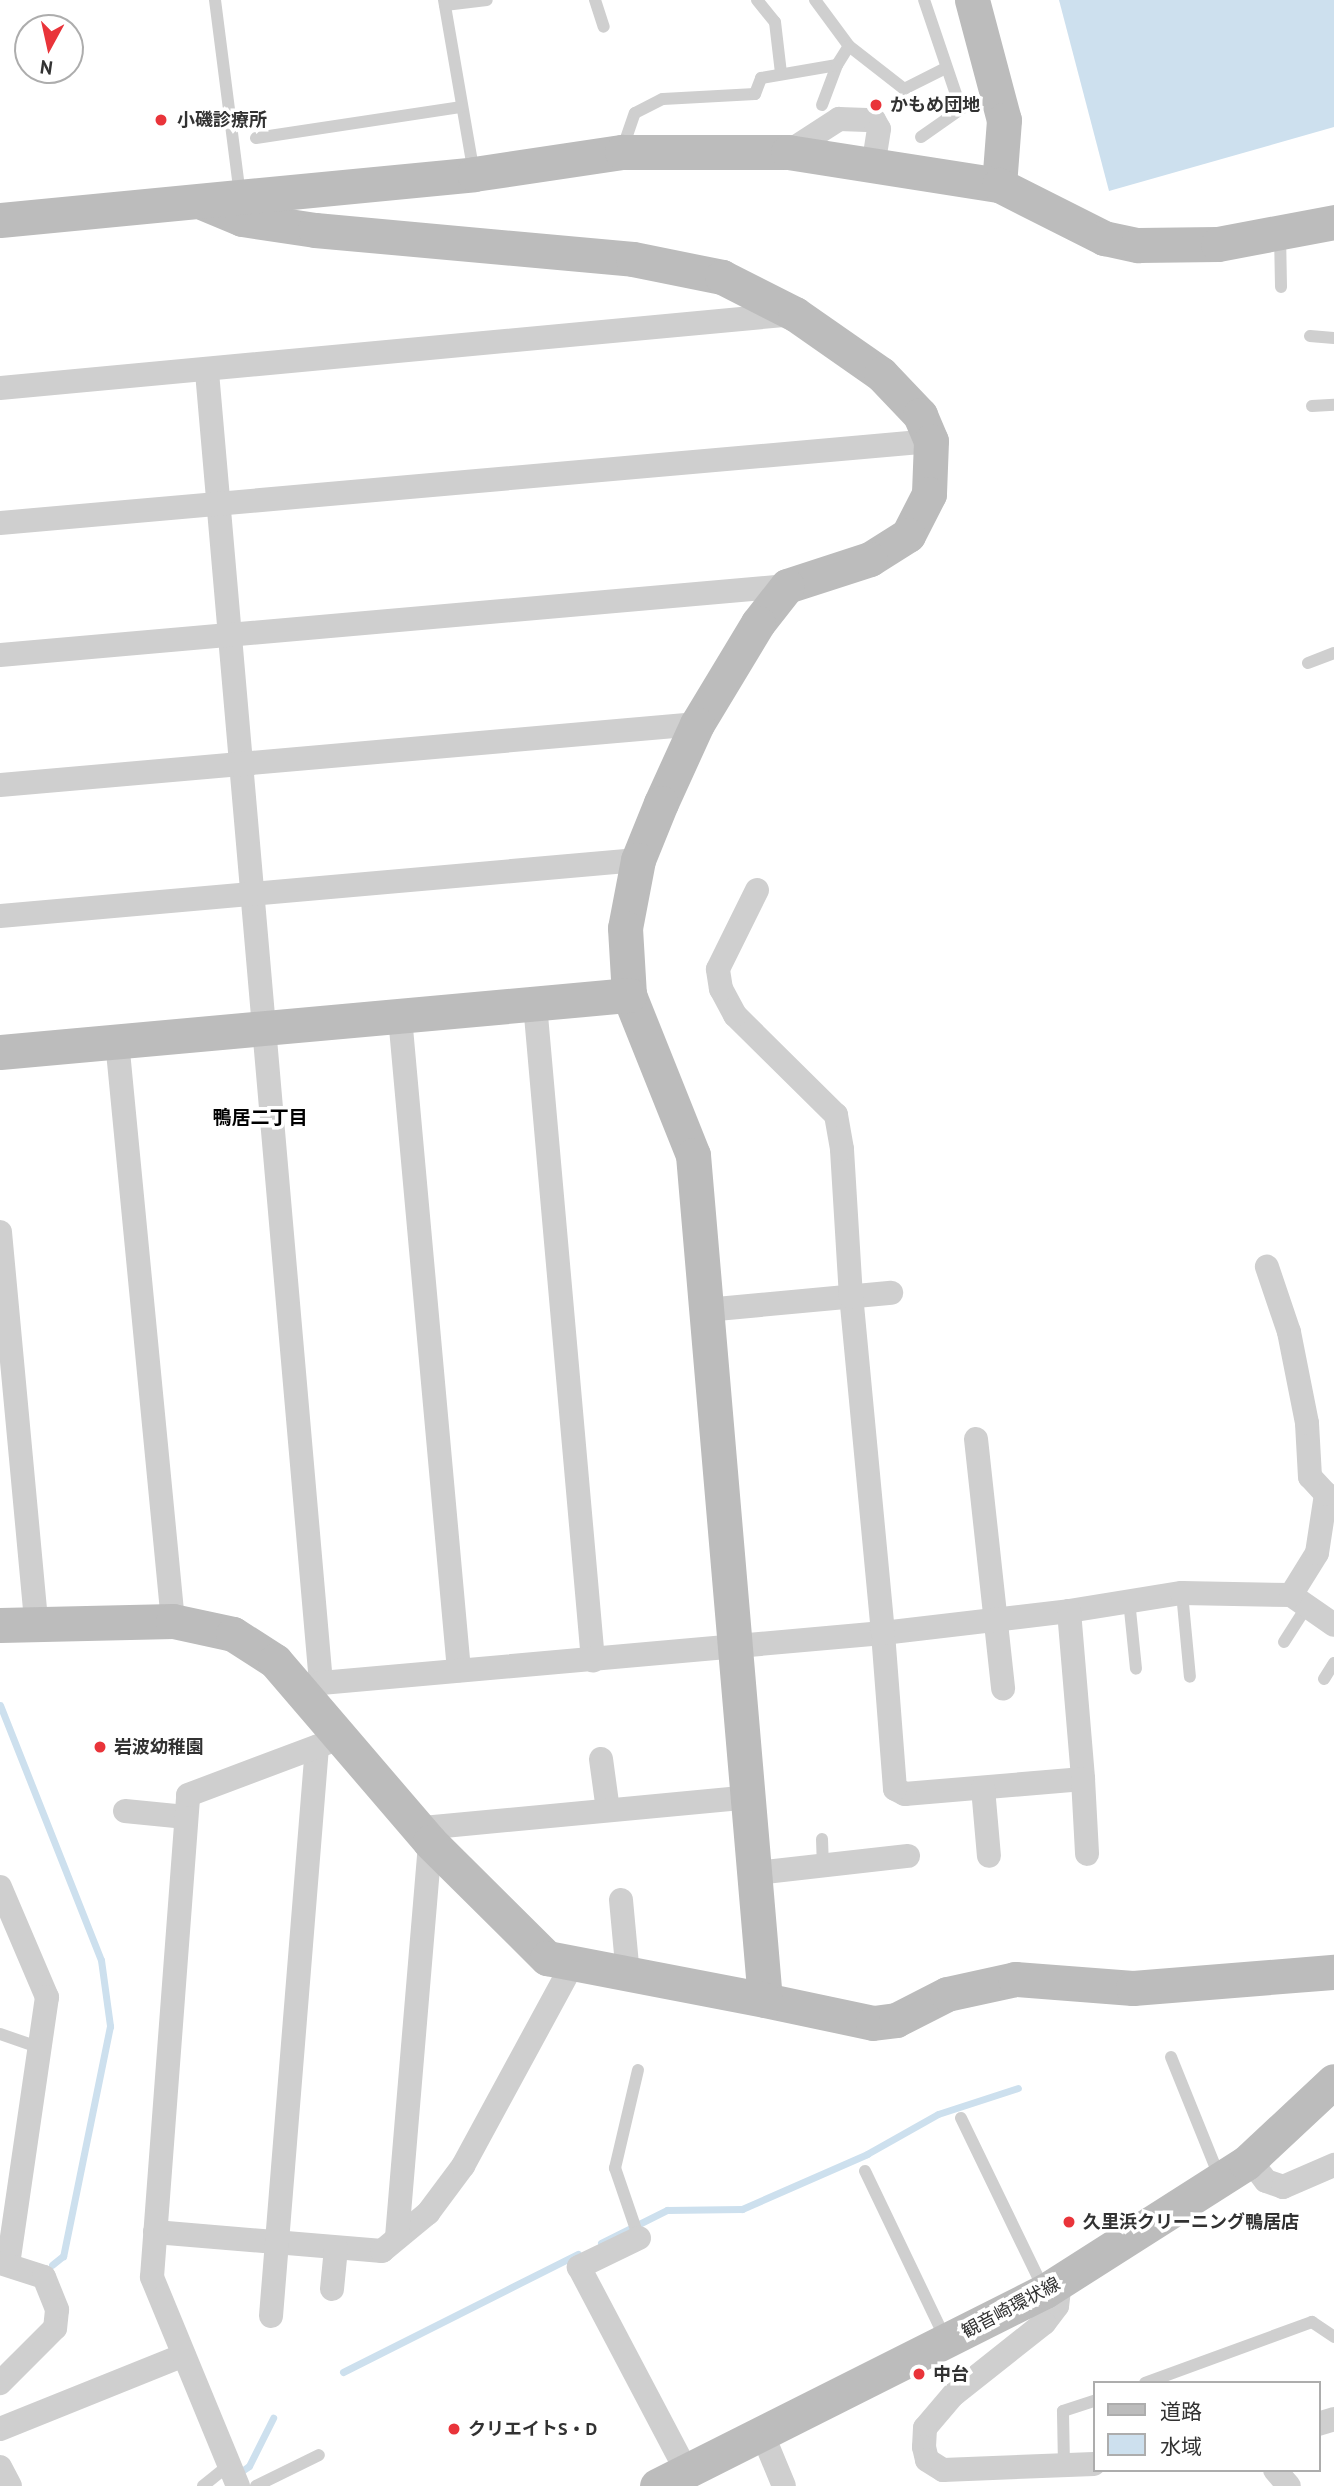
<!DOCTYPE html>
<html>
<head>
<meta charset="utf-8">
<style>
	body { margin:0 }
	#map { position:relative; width:1334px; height:2486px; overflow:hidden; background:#fff; font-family:"PT Sans","Noto Sans JP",sans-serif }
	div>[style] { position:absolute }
	.water>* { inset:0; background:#cde0ee }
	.stream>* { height:7px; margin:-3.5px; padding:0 3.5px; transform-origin:3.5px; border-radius:3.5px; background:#cde0ee }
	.lane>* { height:12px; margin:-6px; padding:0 6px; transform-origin:6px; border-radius:6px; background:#cfcfcf }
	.street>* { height:24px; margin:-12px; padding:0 12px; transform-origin:12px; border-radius:12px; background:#cfcfcf }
	.secondary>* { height:35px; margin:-17.5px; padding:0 17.5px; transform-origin:17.5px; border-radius:17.5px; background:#bcbcbc }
	.dots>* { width:19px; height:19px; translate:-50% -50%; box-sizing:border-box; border:4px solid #fff; border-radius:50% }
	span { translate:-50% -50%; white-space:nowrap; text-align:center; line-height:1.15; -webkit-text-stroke:7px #fff; paint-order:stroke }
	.poi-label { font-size:18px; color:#323232; font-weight:700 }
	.left { translate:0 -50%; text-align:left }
	.street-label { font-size:18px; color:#323232 }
	.neighbourhood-label { font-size:19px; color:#000; font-weight:700 }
	.legend { position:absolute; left:1093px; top:2381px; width:228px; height:91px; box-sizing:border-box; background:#fff; border:2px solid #adadad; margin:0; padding:9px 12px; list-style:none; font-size:21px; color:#323232 }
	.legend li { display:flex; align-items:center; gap:14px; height:35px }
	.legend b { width:35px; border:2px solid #adadad }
	.north { position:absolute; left:14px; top:14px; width:70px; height:70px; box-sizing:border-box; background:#fff; border:2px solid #adadad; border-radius:50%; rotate:188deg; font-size:19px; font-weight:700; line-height:28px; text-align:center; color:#323232 }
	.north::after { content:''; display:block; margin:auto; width:24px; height:32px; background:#e9343a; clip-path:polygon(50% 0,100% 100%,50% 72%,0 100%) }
</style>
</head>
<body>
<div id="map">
	<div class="water">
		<i style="clip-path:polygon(1059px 0,1334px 0,1334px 127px,1109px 191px)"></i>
	</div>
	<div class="stream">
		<i style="left:0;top:1705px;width:274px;rotate:68.4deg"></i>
		<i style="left:101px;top:1960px;width:67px;rotate:82.2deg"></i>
		<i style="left:110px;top:2026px;width:235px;rotate:101.5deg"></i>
		<i style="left:63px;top:2256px;width:14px;rotate:141deg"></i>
		<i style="left:601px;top:2243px;width:74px;rotate:-26.6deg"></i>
		<i style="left:667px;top:2210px;width:75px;rotate:-0.8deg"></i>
		<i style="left:742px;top:2209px;width:137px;rotate:-23.7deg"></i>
		<i style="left:867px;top:2154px;width:81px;rotate:-29.4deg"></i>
		<i style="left:938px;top:2114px;width:84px;rotate:-18deg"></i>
		<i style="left:343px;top:2372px;width:263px;rotate:-26.7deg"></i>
		<i style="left:239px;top:2473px;width:12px;rotate:-35deg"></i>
		<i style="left:249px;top:2466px;width:54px;rotate:-63.4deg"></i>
	</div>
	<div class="lane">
		<i style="left:215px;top:0;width:197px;rotate:82.7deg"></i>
		<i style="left:444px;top:0;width:176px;rotate:80.2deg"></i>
		<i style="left:595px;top:0;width:28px;rotate:72deg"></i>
		<i style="left:757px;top:0;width:28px;rotate:51deg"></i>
		<i style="left:775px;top:22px;width:51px;rotate:83.3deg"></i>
		<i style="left:815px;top:0;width:57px;rotate:53.5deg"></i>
		<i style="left:849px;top:46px;width:70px;rotate:38deg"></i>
		<i style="left:904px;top:89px;width:47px;rotate:-26.6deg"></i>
		<i style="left:445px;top:5px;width:42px;rotate:-6.8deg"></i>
		<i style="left:822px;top:105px;width:43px;rotate:-69.4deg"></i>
		<i style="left:921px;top:137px;width:49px;rotate:-35deg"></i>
		<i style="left:961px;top:109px;width:115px;rotate:-108.7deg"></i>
		<i style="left:256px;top:138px;width:208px;rotate:-8.6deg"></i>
		<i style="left:622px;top:150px;width:39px;rotate:-71deg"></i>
		<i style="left:635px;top:113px;width:31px;rotate:-27deg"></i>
		<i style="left:663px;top:99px;width:92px;rotate:-3.1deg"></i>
		<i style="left:755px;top:94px;width:17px;rotate:-69deg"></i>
		<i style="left:761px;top:78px;width:77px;rotate:-9.7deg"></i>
		<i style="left:837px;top:65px;width:22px;rotate:-58deg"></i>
		<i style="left:1280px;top:234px;width:53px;rotate:88.9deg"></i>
		<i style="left:1310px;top:336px;width:24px;rotate:5deg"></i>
		<i style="left:1312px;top:406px;width:22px;rotate:-3deg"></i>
		<i style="left:1308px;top:663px;width:28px;rotate:-21deg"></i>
		<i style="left:1182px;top:1593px;width:84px;rotate:84.6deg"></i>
		<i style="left:1129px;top:1600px;width:69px;rotate:84.2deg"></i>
		<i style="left:1284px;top:1642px;width:43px;rotate:-57.4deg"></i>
		<i style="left:1324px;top:1679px;width:19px;rotate:-58deg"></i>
		<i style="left:822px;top:1839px;width:26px;rotate:88deg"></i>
		<i style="left:0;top:2034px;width:40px;rotate:18.9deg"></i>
		<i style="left:1171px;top:2057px;width:128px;rotate:68deg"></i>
		<i style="left:638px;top:2070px;width:101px;rotate:103.2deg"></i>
		<i style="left:615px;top:2168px;width:74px;rotate:71.1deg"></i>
		<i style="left:961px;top:2118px;width:189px;rotate:64.2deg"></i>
		<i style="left:865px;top:2171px;width:185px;rotate:64.4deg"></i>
		<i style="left:1145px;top:2383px;width:178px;rotate:-20.1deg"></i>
		<i style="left:1312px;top:2322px;width:27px;rotate:34deg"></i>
		<i style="left:1064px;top:2465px;width:54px;rotate:-91.1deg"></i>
		<i style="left:1063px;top:2411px;width:33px;rotate:-18deg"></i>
		<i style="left:203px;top:2486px;width:32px;rotate:-39deg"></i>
		<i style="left:256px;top:2486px;width:70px;rotate:-26.2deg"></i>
	</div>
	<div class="street">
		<i style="left:788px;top:152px;width:61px;rotate:-32.9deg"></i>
		<i style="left:839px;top:119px;width:35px;rotate:2deg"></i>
		<i style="left:874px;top:120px;width:10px;rotate:61deg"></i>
		<i style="left:879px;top:129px;width:39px;rotate:99deg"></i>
		<i style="left:207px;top:372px;width:1316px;rotate:85.03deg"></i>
		<i style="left:321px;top:1683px;width:17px;rotate:130deg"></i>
		<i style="left:0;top:388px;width:798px;rotate:-5.32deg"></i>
		<i style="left:0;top:523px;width:935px;rotate:-5.03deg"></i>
		<i style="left:0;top:655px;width:790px;rotate:-5.01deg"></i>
		<i style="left:0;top:785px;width:700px;rotate:-5deg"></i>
		<i style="left:0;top:916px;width:640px;rotate:-5.02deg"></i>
		<i style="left:535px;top:1004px;width:659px;rotate:84.95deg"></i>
		<i style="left:400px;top:1017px;width:656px;rotate:84.84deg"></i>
		<i style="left:117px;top:1041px;width:583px;rotate:84.49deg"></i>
		<i style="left:0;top:1232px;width:389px;rotate:84.7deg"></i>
		<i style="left:706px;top:1310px;width:186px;rotate:-5.3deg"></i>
		<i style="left:976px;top:1439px;width:251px;rotate:83.8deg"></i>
		<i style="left:1291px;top:1595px;width:52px;rotate:34.9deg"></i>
		<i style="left:1069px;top:1611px;width:114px;rotate:-9.1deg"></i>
		<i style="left:1182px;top:1593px;width:109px;rotate:1.1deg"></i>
		<i style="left:1291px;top:1595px;width:49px;rotate:-58.2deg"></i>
		<i style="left:1317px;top:1553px;width:60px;rotate:-81.3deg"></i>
		<i style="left:1326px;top:1494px;width:23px;rotate:-133deg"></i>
		<i style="left:1310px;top:1477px;width:54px;rotate:-93.2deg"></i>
		<i style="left:1307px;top:1423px;width:93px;rotate:-101.2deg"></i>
		<i style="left:1289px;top:1332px;width:69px;rotate:-108.7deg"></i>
		<i style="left:321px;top:1683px;width:564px;rotate:-5.08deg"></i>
		<i style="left:883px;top:1633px;width:187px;rotate:-6.7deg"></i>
		<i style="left:1069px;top:1611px;width:169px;rotate:85.2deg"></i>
		<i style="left:1083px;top:1779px;width:179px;rotate:175.2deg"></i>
		<i style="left:905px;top:1794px;width:11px;rotate:-153deg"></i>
		<i style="left:895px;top:1789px;width:156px;rotate:-94.4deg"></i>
		<i style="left:883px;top:1633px;width:338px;rotate:-95.4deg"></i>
		<i style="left:851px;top:1297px;width:148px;rotate:-93.5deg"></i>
		<i style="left:842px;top:1149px;width:35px;rotate:-100deg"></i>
		<i style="left:836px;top:1115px;width:142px;rotate:-135.3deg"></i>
		<i style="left:735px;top:1015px;width:30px;rotate:-118deg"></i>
		<i style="left:721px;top:989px;width:20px;rotate:-99deg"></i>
		<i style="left:718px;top:969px;width:88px;rotate:-63.7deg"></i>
		<i style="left:601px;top:1759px;width:51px;rotate:82.2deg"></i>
		<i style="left:1083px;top:1779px;width:75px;rotate:86.9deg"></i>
		<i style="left:983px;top:1788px;width:68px;rotate:85deg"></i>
		<i style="left:125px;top:1811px;width:61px;rotate:5.6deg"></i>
		<i style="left:423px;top:1828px;width:327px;rotate:-5.4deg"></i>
		<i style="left:756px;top:1873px;width:153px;rotate:-6.4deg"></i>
		<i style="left:0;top:1887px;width:120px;rotate:66.9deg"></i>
		<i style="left:47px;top:1997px;width:270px;rotate:98.3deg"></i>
		<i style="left:621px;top:1900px;width:76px;rotate:84.7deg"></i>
		<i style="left:1250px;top:2160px;width:26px;rotate:53deg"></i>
		<i style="left:1266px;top:2181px;width:18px;rotate:19deg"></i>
		<i style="left:1283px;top:2187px;width:56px;rotate:-23.3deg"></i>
		<i style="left:155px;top:2232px;width:228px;rotate:4.8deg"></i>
		<i style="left:382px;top:2251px;width:60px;rotate:-39.6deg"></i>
		<i style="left:428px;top:2213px;width:59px;rotate:-53.3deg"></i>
		<i style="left:463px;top:2166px;width:229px;rotate:-61.5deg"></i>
		<i style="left:397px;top:2237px;width:396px;rotate:-85.2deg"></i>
		<i style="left:639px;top:2238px;width:67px;rotate:154.2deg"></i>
		<i style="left:579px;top:2267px;width:227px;rotate:62.2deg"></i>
		<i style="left:0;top:2263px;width:46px;rotate:17.7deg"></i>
		<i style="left:44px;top:2277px;width:35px;rotate:68deg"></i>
		<i style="left:57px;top:2310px;width:18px;rotate:96deg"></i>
		<i style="left:55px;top:2328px;width:78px;rotate:135deg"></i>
		<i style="left:1060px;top:2282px;width:24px;rotate:97deg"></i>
		<i style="left:1057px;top:2306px;width:21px;rotate:127deg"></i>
		<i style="left:1044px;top:2323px;width:116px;rotate:141.6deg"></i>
		<i style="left:953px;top:2395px;width:43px;rotate:130.3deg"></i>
		<i style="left:925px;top:2428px;width:19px;rotate:93deg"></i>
		<i style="left:924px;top:2447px;width:13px;rotate:77deg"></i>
		<i style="left:927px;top:2460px;width:19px;rotate:32deg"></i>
		<i style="left:943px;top:2470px;width:151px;rotate:-2.3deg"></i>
		<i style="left:332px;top:2289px;width:41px;rotate:-84.4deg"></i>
		<i style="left:271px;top:2316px;width:571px;rotate:-85.38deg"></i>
		<i style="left:1318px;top:2424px;width:17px;rotate:-17deg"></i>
		<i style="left:0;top:2429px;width:198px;rotate:-21.9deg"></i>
		<i style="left:762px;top:2433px;width:57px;rotate:67.5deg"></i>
		<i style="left:0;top:2467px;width:21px;rotate:62deg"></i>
		<i style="left:1275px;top:2470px;width:21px;rotate:49deg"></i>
		<i style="left:238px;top:2486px;width:226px;rotate:-112.4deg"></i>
		<i style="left:152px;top:2277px;width:483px;rotate:-85.7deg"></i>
		<i style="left:188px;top:1795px;width:162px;rotate:-20.6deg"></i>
	</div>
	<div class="secondary">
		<i style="left:972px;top:0;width:124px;rotate:75.1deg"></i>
		<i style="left:1004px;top:120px;width:65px;rotate:94.4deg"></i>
		<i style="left:204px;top:203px;width:41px;rotate:22.8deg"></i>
		<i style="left:242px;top:219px;width:74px;rotate:8.6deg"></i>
		<i style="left:315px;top:230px;width:319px;rotate:5.2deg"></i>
		<i style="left:633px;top:259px;width:91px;rotate:11.4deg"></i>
		<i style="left:722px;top:277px;width:82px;rotate:26.9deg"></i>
		<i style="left:795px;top:314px;width:105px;rotate:34.9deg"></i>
		<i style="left:881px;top:374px;width:57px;rotate:46.4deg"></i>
		<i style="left:920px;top:415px;width:28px;rotate:67deg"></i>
		<i style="left:931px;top:441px;width:53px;rotate:92.2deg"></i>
		<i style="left:929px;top:494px;width:46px;rotate:117.1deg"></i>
		<i style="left:908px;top:535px;width:45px;rotate:147.7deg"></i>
		<i style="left:870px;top:559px;width:87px;rotate:162deg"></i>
		<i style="left:787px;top:586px;width:47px;rotate:128.1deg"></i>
		<i style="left:758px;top:623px;width:118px;rotate:121.1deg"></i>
		<i style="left:697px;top:724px;width:87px;rotate:114.5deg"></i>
		<i style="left:661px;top:803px;width:61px;rotate:112deg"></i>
		<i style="left:638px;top:860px;width:69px;rotate:100.8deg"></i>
		<i style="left:625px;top:928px;width:67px;rotate:86.6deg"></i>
		<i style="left:629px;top:995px;width:172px;rotate:68.2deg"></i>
		<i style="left:693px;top:1155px;width:848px;rotate:85.13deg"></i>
		<i style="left:765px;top:2000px;width:110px;rotate:12deg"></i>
		<i style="left:873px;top:2023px;width:23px;rotate:-7deg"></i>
		<i style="left:896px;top:2020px;width:57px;rotate:-27deg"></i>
		<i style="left:947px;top:1994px;width:70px;rotate:-12.4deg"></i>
		<i style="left:1015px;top:1979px;width:118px;rotate:4.4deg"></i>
		<i style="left:1133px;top:1988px;width:202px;rotate:-4.6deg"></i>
		<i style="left:0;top:220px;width:476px;rotate:-5.5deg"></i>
		<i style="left:474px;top:174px;width:150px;rotate:-8.5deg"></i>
		<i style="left:622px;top:152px;width:166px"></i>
		<i style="left:788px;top:152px;width:214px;rotate:8.9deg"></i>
		<i style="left:999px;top:185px;width:118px;rotate:26.8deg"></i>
		<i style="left:1104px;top:238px;width:35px;rotate:12deg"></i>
		<i style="left:1138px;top:245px;width:80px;rotate:-0.7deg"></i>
		<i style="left:1218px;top:244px;width:118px;rotate:-10.7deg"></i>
		<i style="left:0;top:1052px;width:632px;rotate:-5.18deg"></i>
		<i style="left:0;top:1625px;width:173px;rotate:-1.3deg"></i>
		<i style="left:173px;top:1621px;width:61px;rotate:12.2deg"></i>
		<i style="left:233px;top:1634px;width:50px;rotate:32.7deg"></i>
		<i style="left:275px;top:1661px;width:238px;rotate:49.4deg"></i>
		<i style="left:430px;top:1842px;width:165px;rotate:44.8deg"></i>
		<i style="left:547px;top:1958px;width:222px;rotate:10.9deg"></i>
		<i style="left:657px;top:2486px;width:434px;rotate:-26.7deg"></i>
		<i style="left:1045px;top:2291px;width:238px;rotate:-32.5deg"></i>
		<i style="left:1246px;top:2163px;width:120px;rotate:-43deg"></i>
	</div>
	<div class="dots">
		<i style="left:876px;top:105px;background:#e9343a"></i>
		<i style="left:161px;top:120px;background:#e9343a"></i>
		<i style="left:100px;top:1747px;background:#e9343a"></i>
		<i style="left:1069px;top:2222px;background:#e9343a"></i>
		<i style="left:919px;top:2374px;background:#e9343a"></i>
		<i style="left:454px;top:2429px;background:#e9343a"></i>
	</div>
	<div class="poi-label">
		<span class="left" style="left:890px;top:105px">かもめ団地</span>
		<span class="left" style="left:177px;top:120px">小磯診療所</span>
		<span class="left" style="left:114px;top:1747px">岩波幼稚園</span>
		<span class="left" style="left:1083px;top:2222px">久里浜クリーニング鴨居店</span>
		<span class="left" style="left:933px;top:2374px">中台</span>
		<span class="left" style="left:468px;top:2429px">クリエイトS・D</span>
	</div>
	<div class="street-label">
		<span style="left:1011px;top:2308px;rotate:-28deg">観音崎環状線</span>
	</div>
	<div class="neighbourhood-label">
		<span style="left:260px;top:1118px">鴨居二丁目</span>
	</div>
	<ul class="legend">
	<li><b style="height:9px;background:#bcbcbc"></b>道路</li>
	<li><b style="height:19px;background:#cde0ee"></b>水域</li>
	</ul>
	<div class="north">N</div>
</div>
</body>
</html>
